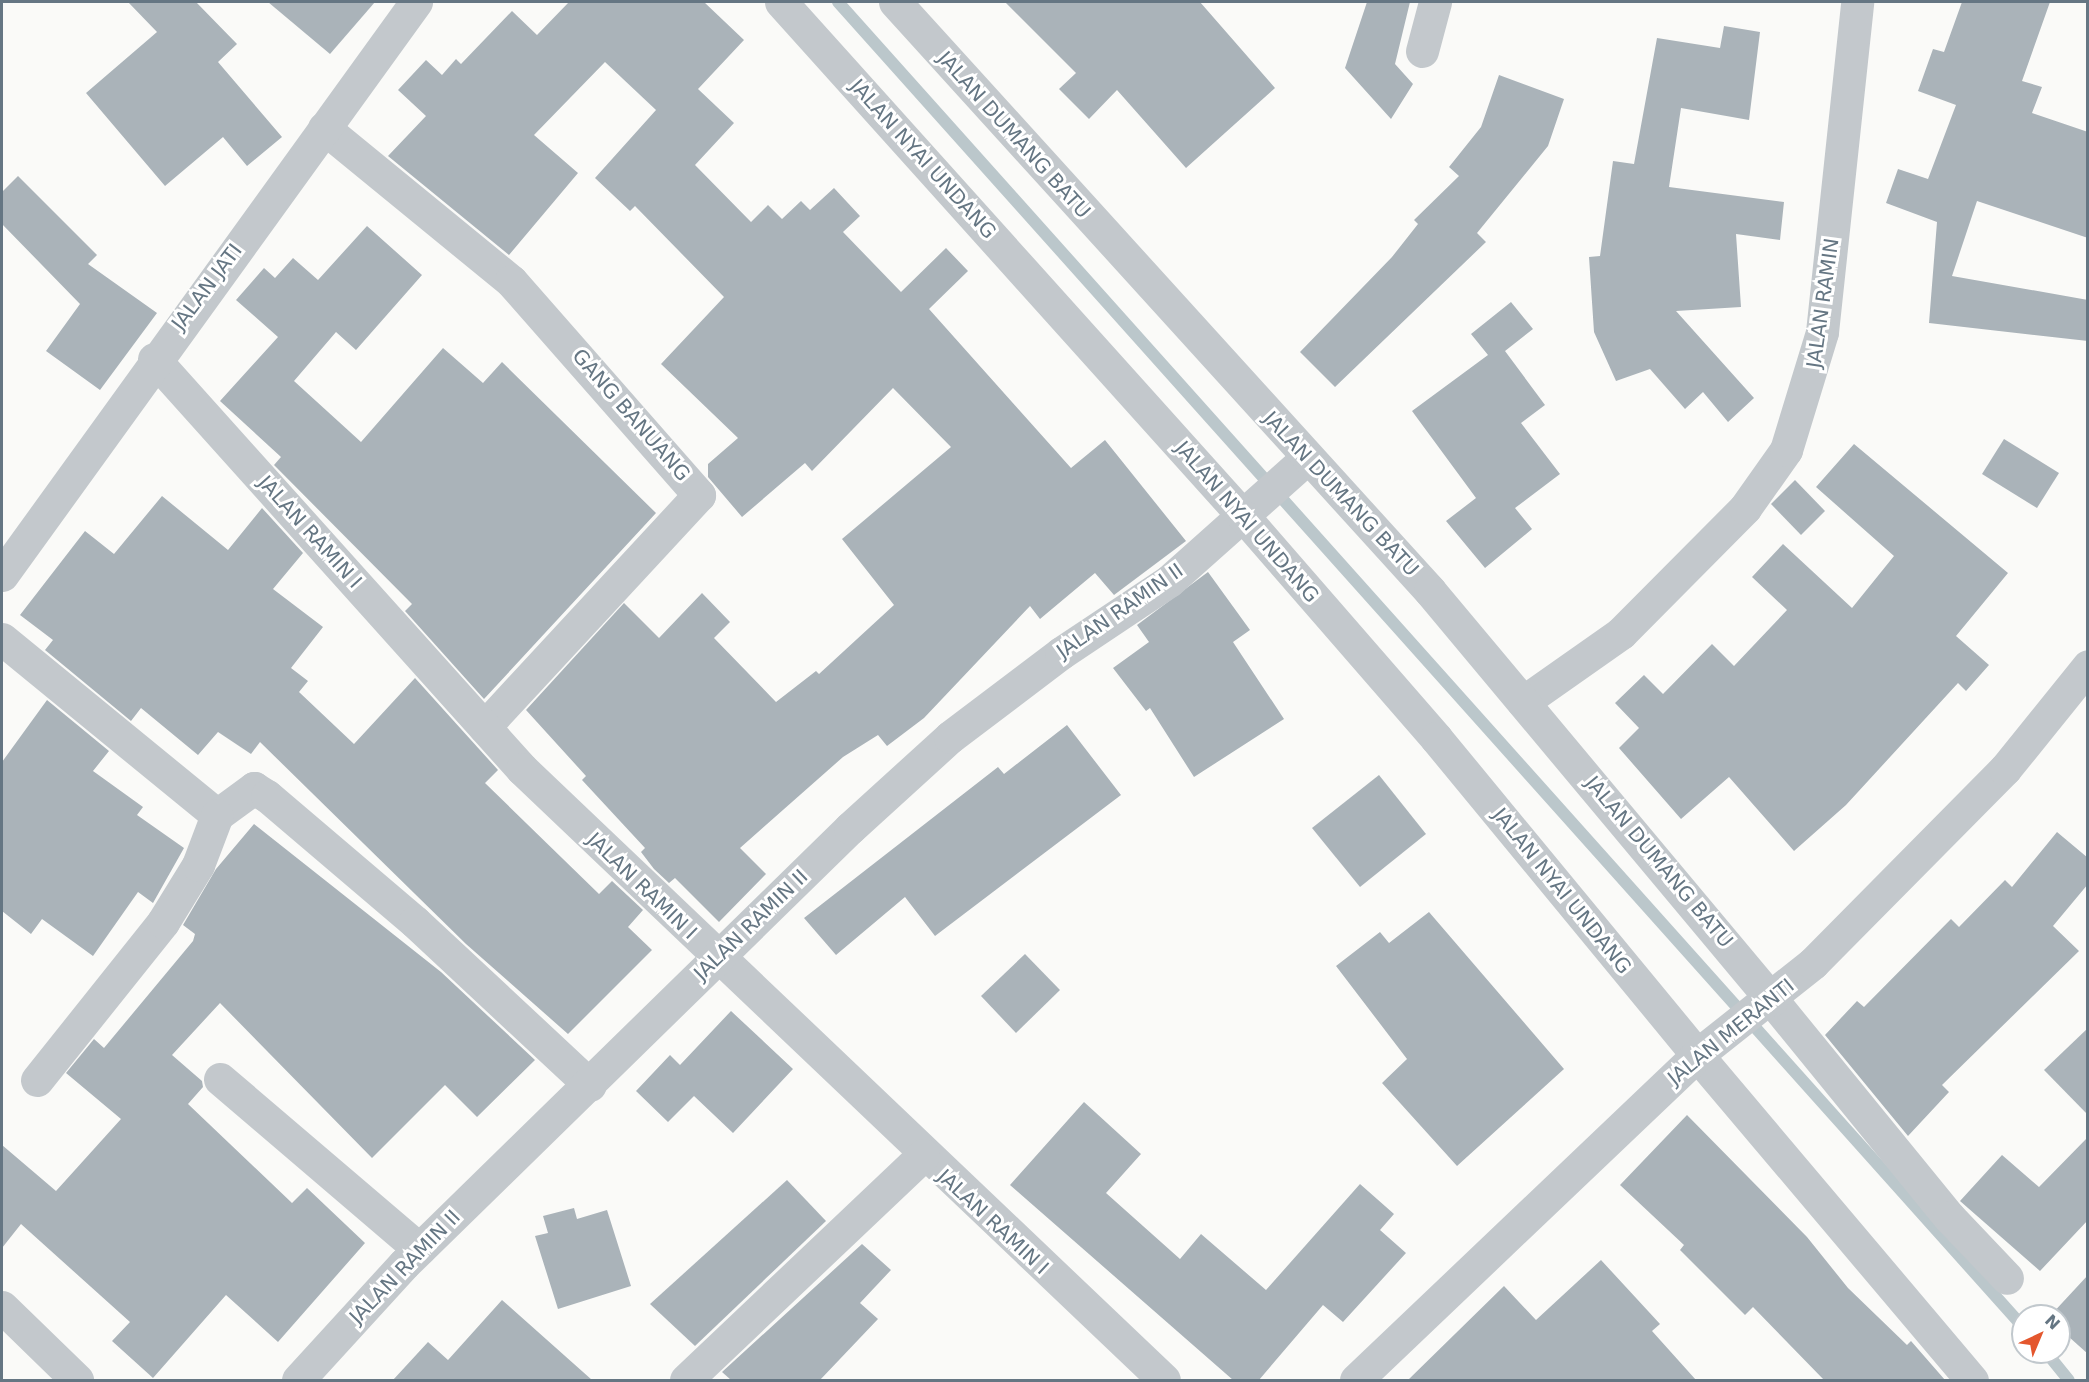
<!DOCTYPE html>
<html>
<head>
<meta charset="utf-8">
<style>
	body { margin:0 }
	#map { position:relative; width:2089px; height:1382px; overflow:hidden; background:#fafaf8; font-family:"DejaVu Sans",sans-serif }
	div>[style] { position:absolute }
	.stream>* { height:12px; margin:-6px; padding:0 6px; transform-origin:6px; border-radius:6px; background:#bbc7cb }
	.building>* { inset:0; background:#aab3b9 }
	.minor>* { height:33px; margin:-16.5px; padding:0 16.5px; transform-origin:16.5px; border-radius:16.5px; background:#c3c8cc }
	.tertiary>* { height:33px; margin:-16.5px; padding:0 16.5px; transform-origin:16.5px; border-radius:16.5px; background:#c3c8cc }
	span { translate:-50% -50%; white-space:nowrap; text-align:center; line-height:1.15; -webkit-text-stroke:6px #fff; paint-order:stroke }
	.street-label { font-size:20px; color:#657683 }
	.frame { position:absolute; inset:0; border:3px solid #657683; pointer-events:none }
	.north { position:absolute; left:2011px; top:1304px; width:60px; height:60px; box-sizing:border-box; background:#fff; border:2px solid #c1c8cd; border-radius:50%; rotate:44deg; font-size:16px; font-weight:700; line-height:24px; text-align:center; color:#657683 }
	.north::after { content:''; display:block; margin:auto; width:21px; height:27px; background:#e4572e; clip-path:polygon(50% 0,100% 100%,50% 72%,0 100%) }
</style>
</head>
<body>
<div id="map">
	<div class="stream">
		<i style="left:838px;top:2px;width:1778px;rotate:48.19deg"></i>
		<i style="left:2046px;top:1352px;width:36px;rotate:51deg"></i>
	</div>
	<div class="building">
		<i style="clip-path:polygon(128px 2px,196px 2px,237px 44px,218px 62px,282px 137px,247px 166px,223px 137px,165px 186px,86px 93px,157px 32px)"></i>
		<i style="clip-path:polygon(268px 2px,375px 2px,330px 54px)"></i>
		<i style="clip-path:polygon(569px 2px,704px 2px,744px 40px,698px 89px,734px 123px,695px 165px,751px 222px,768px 205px,782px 219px,801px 201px,810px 210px,834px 188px,860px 216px,843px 232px,901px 292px,946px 248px,968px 271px,929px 309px,1071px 468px,1105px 440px,1186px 541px,1114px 595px,1095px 573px,1040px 619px,1030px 606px,924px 718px,887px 746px,878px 735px,843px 757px,740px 848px,766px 874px,719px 922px,675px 878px,669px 883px,654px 869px,641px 852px,645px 848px,582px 780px,586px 776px,526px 710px,624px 603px,659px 638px,702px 593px,730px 622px,714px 638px,776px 702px,816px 671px,819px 674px,894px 605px,842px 539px,951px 447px,893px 388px,812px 471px,805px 463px,742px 517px,708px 477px,708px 464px,738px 438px,661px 364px,724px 297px,635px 206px,630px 211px,595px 178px,656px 110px,605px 62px,534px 135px,578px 173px,509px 255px,388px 156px,426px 116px,398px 90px,426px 60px,442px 75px,456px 59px,461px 64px,512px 11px,537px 35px)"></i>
		<i style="clip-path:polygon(1005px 2px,1200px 2px,1275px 88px,1186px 168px,1117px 90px,1089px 119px,1059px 89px,1076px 73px)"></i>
		<i style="clip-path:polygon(1367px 2px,1410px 2px,1395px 64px,1413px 84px,1391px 119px,1345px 68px)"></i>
		<i style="clip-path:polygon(1962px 2px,2050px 2px,2022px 81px,2042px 87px,2032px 113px,2088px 132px,2088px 238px,1977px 201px,1952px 276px,2088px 300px,2088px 341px,1929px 323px,1937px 222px,1886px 203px,1898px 169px,1928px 179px,1956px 105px,1918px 91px,1933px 49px,1944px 52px)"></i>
		<i style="clip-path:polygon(1724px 26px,1760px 32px,1749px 120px,1681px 108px,1669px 187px,1784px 202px,1780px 240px,1736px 234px,1741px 307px,1676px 311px,1754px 398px,1728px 422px,1703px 392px,1685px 409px,1650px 369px,1616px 381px,1594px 332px,1589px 257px,1600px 256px,1613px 161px,1634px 164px,1657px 38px,1720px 48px)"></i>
		<i style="clip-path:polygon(1499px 75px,1564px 99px,1548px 146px,1477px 233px,1486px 242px,1335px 387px,1300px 352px,1392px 257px,1418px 224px,1414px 220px,1459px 176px,1449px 167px,1481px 127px)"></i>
		<i style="clip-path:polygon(18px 176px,97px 255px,88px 264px,157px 313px,100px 390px,46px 351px,80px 304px,2px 224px,2px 192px)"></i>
		<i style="clip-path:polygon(367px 226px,422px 275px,356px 350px,336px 332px,294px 381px,361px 442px,443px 348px,483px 383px,502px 362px,656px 513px,484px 699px,405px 611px,412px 604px,274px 465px,281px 457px,220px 401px,278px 337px,236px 300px,264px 268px,275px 278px,293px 258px,318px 280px)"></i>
		<i style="clip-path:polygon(1511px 302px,1533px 329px,1505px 351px,1545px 405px,1521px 423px,1560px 474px,1515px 508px,1532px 529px,1485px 568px,1446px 521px,1476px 498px,1412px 411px,1488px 355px,1471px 334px)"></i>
		<i style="clip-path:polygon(2004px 439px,2059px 473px,2037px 508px,1982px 474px)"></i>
		<i style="clip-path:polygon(1854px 444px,2008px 573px,1956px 636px,1989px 665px,1966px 691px,1958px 683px,1846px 805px,1794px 851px,1729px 777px,1681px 819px,1619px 748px,1639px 728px,1615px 703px,1644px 675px,1663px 694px,1712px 644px,1734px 666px,1787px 610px,1752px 577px,1783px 544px,1852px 608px,1894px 556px,1816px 487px)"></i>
		<i style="clip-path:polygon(1795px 480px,1825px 511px,1801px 535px,1771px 504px)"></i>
		<i style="clip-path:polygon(162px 496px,228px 550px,262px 508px,303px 553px,273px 589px,323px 627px,291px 668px,308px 681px,299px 692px,354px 744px,415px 678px,498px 770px,485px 783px,599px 894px,612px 881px,643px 910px,628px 927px,652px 950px,568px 1034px,466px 944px,260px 742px,251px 754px,218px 732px,198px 755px,141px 708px,131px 721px,45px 650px,53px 640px,20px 615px,85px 531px,114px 554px)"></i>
		<i style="clip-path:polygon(1208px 572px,1250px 630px,1233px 642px,1284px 719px,1194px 777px,1150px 708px,1146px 711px,1113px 668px,1149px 642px,1137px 625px)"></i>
		<i style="clip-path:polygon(47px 700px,109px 751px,93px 771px,143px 807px,137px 815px,184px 848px,153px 903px,138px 892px,93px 956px,42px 919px,31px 934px,2px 911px,2px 762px)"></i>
		<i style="clip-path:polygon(1067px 725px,1121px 795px,935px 936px,905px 897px,836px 955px,804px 918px,998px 767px,1004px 774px)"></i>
		<i style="clip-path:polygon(1379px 775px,1426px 834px,1360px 887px,1312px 828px)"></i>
		<i style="clip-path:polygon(254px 824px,441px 972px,535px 1060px,477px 1117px,445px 1085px,372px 1158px,220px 1003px,172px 1055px,202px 1081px,203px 1087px,188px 1104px,292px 1203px,307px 1188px,365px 1243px,278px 1342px,226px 1295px,153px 1378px,112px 1341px,130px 1322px,21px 1224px,2px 1248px,2px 1145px,56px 1191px,121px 1119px,66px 1073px,94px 1039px,104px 1048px,193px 941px,195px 934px,183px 925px,216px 869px)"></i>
		<i style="clip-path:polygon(2057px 832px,2088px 858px,2088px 884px,2053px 926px,2079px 951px,1942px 1085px,1949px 1092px,1908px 1136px,1825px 1035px,1857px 1001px,1864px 1007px,1951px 919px,1959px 927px,2005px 880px,2012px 887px)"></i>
		<i style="clip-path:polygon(1429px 912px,1564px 1069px,1457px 1166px,1382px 1083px,1407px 1059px,1336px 966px,1380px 932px,1389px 943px)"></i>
		<i style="clip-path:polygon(1025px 954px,1060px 990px,1016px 1033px,981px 996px)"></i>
		<i style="clip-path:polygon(731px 1011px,793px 1069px,733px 1133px,694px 1096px,668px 1122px,636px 1091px,670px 1055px,680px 1065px)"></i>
		<i style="clip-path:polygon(2088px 1028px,2088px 1115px,2044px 1070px)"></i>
		<i style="clip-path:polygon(1084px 1102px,1141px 1154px,1106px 1193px,1180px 1259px,1201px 1234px,1266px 1290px,1360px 1184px,1394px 1214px,1380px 1230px,1406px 1253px,1343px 1322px,1323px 1305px,1259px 1380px,1233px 1380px,1010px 1185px)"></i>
		<i style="clip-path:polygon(1687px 1115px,1807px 1237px,1848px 1288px,1907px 1345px,1911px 1341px,1945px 1380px,1824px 1380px,1753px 1307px,1745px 1315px,1680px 1250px,1684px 1245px,1620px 1185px)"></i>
		<i style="clip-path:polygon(2088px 1137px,2088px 1220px,2040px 1271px,1960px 1201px,2002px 1155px,2039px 1187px)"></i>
		<i style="clip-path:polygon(787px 1180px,826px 1221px,695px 1346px,650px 1304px)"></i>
		<i style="clip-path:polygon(574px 1208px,577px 1219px,607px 1210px,631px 1286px,558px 1309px,535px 1236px,548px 1233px,543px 1216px)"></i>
		<i style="clip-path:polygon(862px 1244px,891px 1270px,860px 1303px,878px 1319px,820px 1380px,731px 1380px,722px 1372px)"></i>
		<i style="clip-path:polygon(1601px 1260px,1660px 1324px,1652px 1331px,1696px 1380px,1408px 1380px,1504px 1286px,1536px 1320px)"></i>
		<i style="clip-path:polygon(2088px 1275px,2088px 1354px,2059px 1328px,2059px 1316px,2050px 1316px)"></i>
		<i style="clip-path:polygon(502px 1300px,592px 1380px,393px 1380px,428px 1342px,448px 1360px)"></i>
	</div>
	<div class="minor">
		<i style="left:1422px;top:51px;width:51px;rotate:-75.1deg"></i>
		<i style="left:324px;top:128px;width:242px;rotate:39.3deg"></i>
		<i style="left:511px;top:281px;width:285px;rotate:48.7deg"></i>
		<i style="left:699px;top:495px;width:316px;rotate:132.8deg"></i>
		<i style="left:154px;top:359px;width:551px;rotate:48.09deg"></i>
		<i style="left:522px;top:769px;width:886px;rotate:43.58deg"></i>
		<i style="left:2px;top:639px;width:278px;rotate:39.3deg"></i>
		<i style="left:217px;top:815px;width:46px;rotate:-36.1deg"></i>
		<i style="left:254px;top:788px;width:15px;rotate:32deg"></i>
		<i style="left:267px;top:796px;width:194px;rotate:40.4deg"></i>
		<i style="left:415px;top:922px;width:239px;rotate:43deg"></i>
		<i style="left:1523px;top:702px;width:120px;rotate:-35.1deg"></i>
		<i style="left:1621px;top:633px;width:176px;rotate:-45.2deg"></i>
		<i style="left:1745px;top:508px;width:71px;rotate:-54.7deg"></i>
		<i style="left:1786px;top:450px;width:123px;rotate:-73deg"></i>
		<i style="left:1822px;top:332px;width:332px;rotate:-83.9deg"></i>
		<i style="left:1772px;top:1000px;width:280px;rotate:50.8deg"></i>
		<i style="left:1949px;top:1217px;width:84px;rotate:46.4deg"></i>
		<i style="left:1697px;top:1055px;width:426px;rotate:49.8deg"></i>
		<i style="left:220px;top:1079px;width:262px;rotate:40.5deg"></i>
		<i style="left:37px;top:1080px;width:202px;rotate:-51.4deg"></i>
		<i style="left:163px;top:922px;width:67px;rotate:-58.4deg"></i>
		<i style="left:198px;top:865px;width:53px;rotate:-69.2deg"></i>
		<i style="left:2px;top:1307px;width:105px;rotate:44.2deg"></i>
		<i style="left:298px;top:1380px;width:157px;rotate:-47.6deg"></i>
		<i style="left:404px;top:1264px;width:624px;rotate:-44.35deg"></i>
		<i style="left:850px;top:828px;width:135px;rotate:-42.3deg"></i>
		<i style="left:950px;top:737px;width:139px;rotate:-37.1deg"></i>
		<i style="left:1061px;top:653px;width:130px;rotate:-33.7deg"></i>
		<i style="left:1169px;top:581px;width:185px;rotate:-41.7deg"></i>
		<i style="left:686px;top:1380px;width:327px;rotate:-43.5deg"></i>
	</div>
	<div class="tertiary">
		<i style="left:781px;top:2px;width:693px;rotate:48.04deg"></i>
		<i style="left:1244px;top:517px;width:293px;rotate:49deg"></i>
		<i style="left:1436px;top:738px;width:411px;rotate:50.5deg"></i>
		<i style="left:895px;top:2px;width:796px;rotate:47.75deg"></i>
		<i style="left:1430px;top:591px;width:533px;rotate:50.1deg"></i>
		<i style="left:2px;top:575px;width:707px;rotate:-54.15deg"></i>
		<i style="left:1356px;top:1380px;width:471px;rotate:-43.6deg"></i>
		<i style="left:1697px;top:1055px;width:148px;rotate:-38.4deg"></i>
		<i style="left:1813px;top:963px;width:273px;rotate:-45.3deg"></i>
		<i style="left:2005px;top:769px;width:132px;rotate:-51.1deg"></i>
	</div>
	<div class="street-label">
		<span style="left:1014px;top:135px;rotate:48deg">JALAN DUMANG BATU</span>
		<span style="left:923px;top:159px;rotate:48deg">JALAN NYAI UNDANG</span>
		<span style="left:207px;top:287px;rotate:-53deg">JALAN JATI</span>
		<span style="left:1823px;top:303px;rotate:-82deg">JALAN RAMIN</span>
		<span style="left:631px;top:415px;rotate:49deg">GANG BANUANG</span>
		<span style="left:1341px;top:494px;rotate:47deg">JALAN DUMANG BATU</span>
		<span style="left:1247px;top:522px;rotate:49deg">JALAN NYAI UNDANG</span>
		<span style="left:310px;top:532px;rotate:48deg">JALAN RAMIN I</span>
		<span style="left:1120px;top:611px;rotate:-35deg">JALAN RAMIN II</span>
		<span style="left:1659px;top:862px;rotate:50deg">JALAN DUMANG BATU</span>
		<span style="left:642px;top:886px;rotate:44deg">JALAN RAMIN I</span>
		<span style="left:1562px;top:891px;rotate:51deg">JALAN NYAI UNDANG</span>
		<span style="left:751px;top:925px;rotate:-44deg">JALAN RAMIN II</span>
		<span style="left:1731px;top:1032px;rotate:-39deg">JALAN MERANTI</span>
		<span style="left:993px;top:1222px;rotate:43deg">JALAN RAMIN I</span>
		<span style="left:405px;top:1267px;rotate:-46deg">JALAN RAMIN II</span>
	</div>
	<div class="frame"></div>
	<div class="north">N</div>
</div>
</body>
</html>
